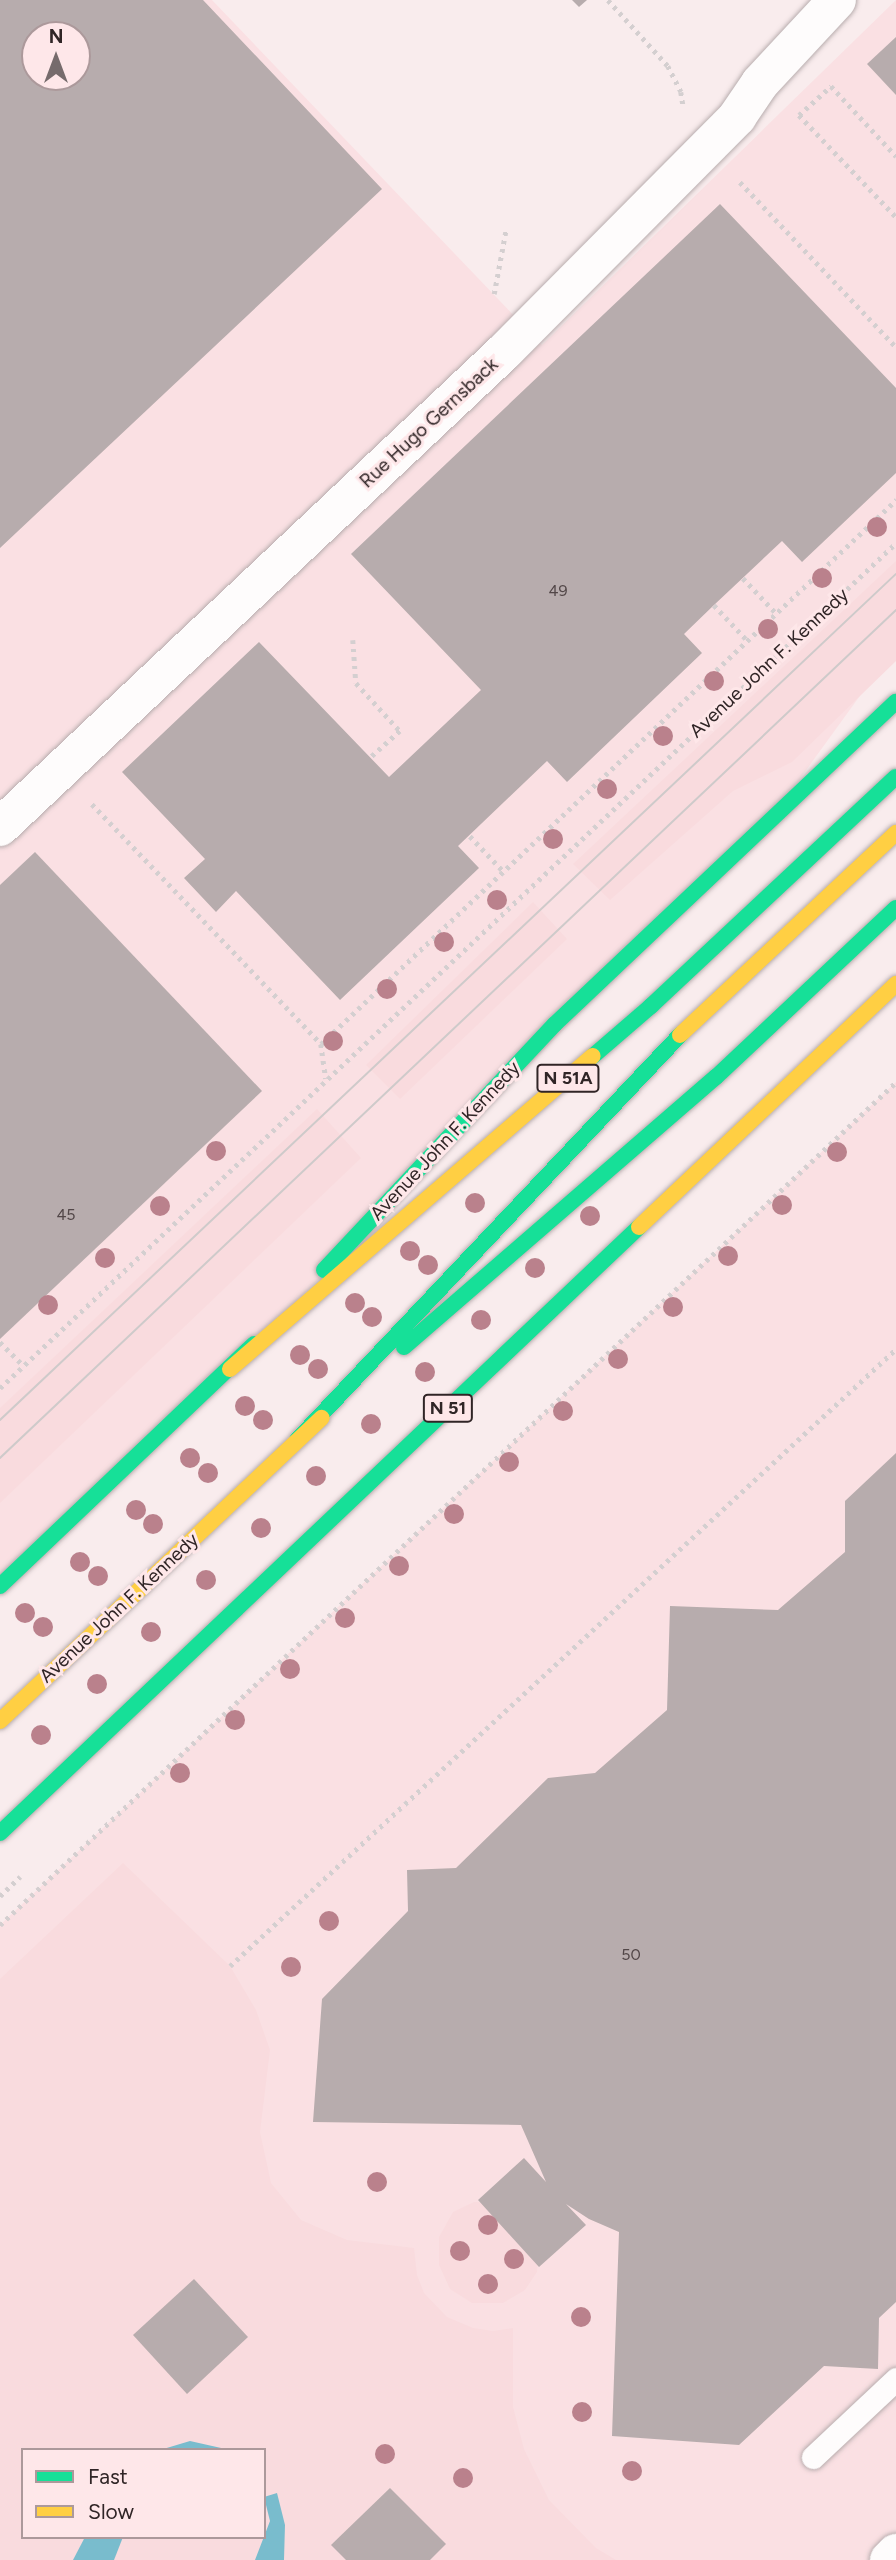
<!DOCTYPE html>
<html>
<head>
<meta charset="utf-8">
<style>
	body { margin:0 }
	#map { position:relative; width:896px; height:2560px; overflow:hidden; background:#f9eced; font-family:Figtree,sans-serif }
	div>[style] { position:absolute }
	.built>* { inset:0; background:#fae0e3 }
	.green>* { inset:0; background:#f9dbde }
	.water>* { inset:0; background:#79bccd }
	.building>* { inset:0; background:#b7acad }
	.path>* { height:4.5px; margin-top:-2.25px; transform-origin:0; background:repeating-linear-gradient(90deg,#d4cfd0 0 3.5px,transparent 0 8.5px) }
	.roads { filter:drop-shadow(0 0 2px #b8adae) drop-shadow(0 0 2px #b8adae) }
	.lane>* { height:23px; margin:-11.5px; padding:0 11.5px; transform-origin:11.5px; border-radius:11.5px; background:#fefcfc }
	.street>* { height:38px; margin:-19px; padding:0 19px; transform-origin:19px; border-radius:19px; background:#fefcfc }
	.fast>* { height:16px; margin:-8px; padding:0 8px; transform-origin:8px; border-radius:8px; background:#16e098 }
	.slow>* { height:16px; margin:-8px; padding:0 8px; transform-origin:8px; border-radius:8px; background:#ffcf43 }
	.tram>* { height:2px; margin:-1px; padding:0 1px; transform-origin:1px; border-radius:1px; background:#cecaca }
	.trees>* { width:20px; height:20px; margin:-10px; border-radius:50%; background:#ba818c }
	span { translate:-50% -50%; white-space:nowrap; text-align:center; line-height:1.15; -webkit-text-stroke:6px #fee7e9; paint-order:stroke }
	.number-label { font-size:16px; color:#524748 }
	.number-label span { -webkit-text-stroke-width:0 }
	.shield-label span { padding:2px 5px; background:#fee7e9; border:2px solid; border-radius:5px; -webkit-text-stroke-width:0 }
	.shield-label { font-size:18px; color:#302526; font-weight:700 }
	.street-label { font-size:19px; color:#302526 }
	.legend { position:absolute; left:21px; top:2448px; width:245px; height:91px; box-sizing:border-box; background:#fee7e9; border:2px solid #ac999b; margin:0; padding:9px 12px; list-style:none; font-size:21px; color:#302526 }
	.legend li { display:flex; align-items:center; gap:14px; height:35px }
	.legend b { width:35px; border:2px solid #ac999b }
	.north { position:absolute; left:21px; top:21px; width:70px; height:70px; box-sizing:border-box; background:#fee7e9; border:2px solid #ac999b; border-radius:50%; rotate:0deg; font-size:19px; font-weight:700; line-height:28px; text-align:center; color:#302526 }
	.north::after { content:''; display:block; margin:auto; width:24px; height:32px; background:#766b6c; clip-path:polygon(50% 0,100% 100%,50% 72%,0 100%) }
</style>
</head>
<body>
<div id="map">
	<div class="built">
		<i style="clip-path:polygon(evenodd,0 0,212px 0,542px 345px,896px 0,896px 646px,770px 820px,230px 1369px,0 1586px,0 0,35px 35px,77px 35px,77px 77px,35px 77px,35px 35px)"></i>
		<i style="clip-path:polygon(evenodd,896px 1082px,896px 2560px,0 2560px,0 1925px,896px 1082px,23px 2450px,264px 2450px,264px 2537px,23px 2537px,23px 2450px)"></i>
	</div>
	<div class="green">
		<i style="clip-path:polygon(896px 561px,896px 661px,792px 762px,733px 791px,610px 900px,573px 864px)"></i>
		<i style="clip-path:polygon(533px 902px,567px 939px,400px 1099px,366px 1065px)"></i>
		<i style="clip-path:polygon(317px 1109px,361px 1158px,0 1503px,0 1408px)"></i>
		<i style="clip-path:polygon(evenodd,123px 1863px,230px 1966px,256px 2010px,270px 2050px,260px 2132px,271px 2183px,301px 2220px,347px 2240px,414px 2248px,417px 2275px,424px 2293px,447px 2317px,473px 2328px,493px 2331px,513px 2328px,513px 2407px,524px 2449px,549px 2500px,596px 2548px,616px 2560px,0 2560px,0 1979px,123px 1863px,23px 2450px,264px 2450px,264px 2537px,23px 2537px,23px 2450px)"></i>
		<i style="clip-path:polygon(474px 2202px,506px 2203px,540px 2243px,537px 2272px,525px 2290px,503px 2303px,472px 2303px,450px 2289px,439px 2265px,439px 2237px,453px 2212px)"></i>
	</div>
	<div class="water">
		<i style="clip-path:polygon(190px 2441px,230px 2450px,160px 2450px)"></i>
		<i style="clip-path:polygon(277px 2493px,285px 2525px,284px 2560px,255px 2560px,270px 2521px,264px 2497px)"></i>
		<i style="clip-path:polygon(85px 2537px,123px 2537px,114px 2560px,73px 2560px)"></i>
	</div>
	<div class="building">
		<i style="clip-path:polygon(evenodd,0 0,203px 0,382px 189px,0 548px,0 0,35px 35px,77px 35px,77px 77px,35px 77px,35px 35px)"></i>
		<i style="clip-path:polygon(572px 0,587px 0,579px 7px)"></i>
		<i style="clip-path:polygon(896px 37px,896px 95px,867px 64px)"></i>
		<i style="clip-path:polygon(720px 204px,896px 388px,896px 473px,802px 562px,782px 541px,714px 605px,684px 634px,702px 653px,567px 782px,547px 761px,458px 846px,479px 868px,340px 1000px,236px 891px,216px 912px,184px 878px,205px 859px,122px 772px,259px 642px,389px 777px,481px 690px,351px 554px)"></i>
		<i style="clip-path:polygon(35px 852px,262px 1091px,0 1339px,0 885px)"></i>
		<i style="clip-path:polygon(896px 1453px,896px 2302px,879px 2318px,878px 2369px,824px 2366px,739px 2445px,612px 2436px,619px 2232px,589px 2219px,566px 2204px,586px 2225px,539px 2267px,478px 2200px,524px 2158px,546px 2182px,521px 2125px,313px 2122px,322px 1999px,408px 1911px,407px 1870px,456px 1868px,548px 1778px,595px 1773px,667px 1710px,670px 1606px,778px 1610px,845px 1552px,845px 1501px)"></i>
		<i style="clip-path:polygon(194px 2279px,248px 2337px,187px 2394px,133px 2335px)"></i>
		<i style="clip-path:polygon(390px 2488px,446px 2544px,430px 2560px,346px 2560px,331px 2545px)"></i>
	</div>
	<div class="path">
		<i style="left:608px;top:0;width:89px;rotate:47.7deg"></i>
		<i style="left:668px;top:66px;width:29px;rotate:63deg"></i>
		<i style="left:681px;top:92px;width:13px;rotate:81deg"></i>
		<i style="left:799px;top:115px;width:43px;rotate:-42.2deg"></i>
		<i style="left:831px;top:86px;width:96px;rotate:47.1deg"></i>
		<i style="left:799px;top:115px;width:141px;rotate:46.4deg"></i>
		<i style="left:740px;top:182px;width:227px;rotate:46.6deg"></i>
		<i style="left:494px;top:294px;width:66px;rotate:-79.5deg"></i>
		<i style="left:743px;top:578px;width:48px;rotate:46.7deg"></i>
		<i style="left:714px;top:605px;width:48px;rotate:46.7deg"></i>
		<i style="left:353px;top:640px;width:43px;rotate:86deg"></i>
		<i style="left:356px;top:683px;width:65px;rotate:47.5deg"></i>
		<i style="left:400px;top:731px;width:40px;rotate:138deg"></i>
		<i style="left:92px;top:804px;width:332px;rotate:46.3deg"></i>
		<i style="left:321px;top:1044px;width:35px;rotate:82deg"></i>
		<i style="left:470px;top:836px;width:51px;rotate:46.6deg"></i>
		<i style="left:321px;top:1044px;width:792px;rotate:-43.41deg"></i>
		<i style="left:0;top:1342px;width:34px;rotate:45deg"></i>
		<i style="left:0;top:1388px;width:1232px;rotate:-43.32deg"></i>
		<i style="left:0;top:1896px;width:28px;rotate:-44deg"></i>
		<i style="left:0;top:1925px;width:1230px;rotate:-43.25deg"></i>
		<i style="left:230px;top:1966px;width:908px;rotate:-42.81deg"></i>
	</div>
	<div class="roads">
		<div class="lane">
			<i style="left:813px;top:2457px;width:114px;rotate:-43.2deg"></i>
		</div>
		<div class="street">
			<i style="left:0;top:827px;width:694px;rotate:-43.31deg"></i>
			<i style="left:505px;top:351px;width:330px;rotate:-45.2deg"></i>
			<i style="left:737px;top:117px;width:41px;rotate:-55.9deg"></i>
			<i style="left:760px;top:83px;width:113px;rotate:-47.1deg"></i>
			<i style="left:889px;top:2560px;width:10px;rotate:-45deg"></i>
		</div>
		<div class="fast">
			<i style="left:593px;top:1056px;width:77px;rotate:-40.8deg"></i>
			<i style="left:651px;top:1006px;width:335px;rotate:-43.1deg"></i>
			<i style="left:324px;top:1270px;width:337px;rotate:-46.8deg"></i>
			<i style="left:555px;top:1024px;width:469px;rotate:-43.4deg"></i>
			<i style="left:404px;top:1347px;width:413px;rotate:-40.9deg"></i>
			<i style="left:716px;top:1077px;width:247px;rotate:-43.2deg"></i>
			<i style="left:298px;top:1439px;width:556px;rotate:-46.6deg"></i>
			<i style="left:0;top:1586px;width:351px;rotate:-43.6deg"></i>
			<i style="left:0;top:1833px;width:881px;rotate:-43.48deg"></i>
		</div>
		<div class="slow">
			<i style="left:680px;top:1035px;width:296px;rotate:-43.1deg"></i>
			<i style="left:639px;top:1227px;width:354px;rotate:-43.4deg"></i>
			<i style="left:230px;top:1369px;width:479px;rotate:-40.8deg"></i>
			<i style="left:0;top:1721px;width:442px;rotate:-43.3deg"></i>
		</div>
	</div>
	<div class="tram">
		<i style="left:0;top:1420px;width:1232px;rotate:-43.36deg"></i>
		<i style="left:0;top:1458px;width:1234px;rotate:-43.42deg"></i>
	</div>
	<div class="trees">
		<i style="left:877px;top:527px"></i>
		<i style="left:822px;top:578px"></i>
		<i style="left:768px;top:629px"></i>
		<i style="left:714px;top:681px"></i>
		<i style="left:663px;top:736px"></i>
		<i style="left:607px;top:789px"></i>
		<i style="left:553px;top:839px"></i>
		<i style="left:497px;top:900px"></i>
		<i style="left:444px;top:942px"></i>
		<i style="left:387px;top:989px"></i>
		<i style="left:333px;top:1041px"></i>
		<i style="left:216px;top:1151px"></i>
		<i style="left:837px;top:1152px"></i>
		<i style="left:475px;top:1203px"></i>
		<i style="left:782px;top:1205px"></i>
		<i style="left:160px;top:1206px"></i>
		<i style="left:590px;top:1216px"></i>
		<i style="left:410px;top:1251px"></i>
		<i style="left:728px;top:1256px"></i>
		<i style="left:105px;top:1258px"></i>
		<i style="left:428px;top:1265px"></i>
		<i style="left:535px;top:1268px"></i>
		<i style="left:355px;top:1303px"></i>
		<i style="left:48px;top:1305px"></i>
		<i style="left:673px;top:1307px"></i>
		<i style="left:372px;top:1317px"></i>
		<i style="left:481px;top:1320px"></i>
		<i style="left:300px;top:1355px"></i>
		<i style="left:618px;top:1359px"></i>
		<i style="left:318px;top:1369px"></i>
		<i style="left:425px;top:1372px"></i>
		<i style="left:245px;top:1406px"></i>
		<i style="left:563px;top:1411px"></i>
		<i style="left:263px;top:1420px"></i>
		<i style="left:371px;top:1424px"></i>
		<i style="left:190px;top:1458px"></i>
		<i style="left:509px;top:1462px"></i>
		<i style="left:208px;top:1473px"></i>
		<i style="left:316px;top:1476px"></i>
		<i style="left:136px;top:1510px"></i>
		<i style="left:454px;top:1514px"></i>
		<i style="left:153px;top:1524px"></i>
		<i style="left:261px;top:1528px"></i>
		<i style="left:80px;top:1562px"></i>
		<i style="left:399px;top:1566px"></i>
		<i style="left:98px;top:1576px"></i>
		<i style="left:206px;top:1580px"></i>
		<i style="left:25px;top:1613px"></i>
		<i style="left:345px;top:1618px"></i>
		<i style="left:43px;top:1627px"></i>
		<i style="left:151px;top:1632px"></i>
		<i style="left:290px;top:1669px"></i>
		<i style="left:97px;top:1684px"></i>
		<i style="left:235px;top:1720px"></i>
		<i style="left:41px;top:1735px"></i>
		<i style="left:180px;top:1773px"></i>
		<i style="left:329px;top:1921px"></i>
		<i style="left:291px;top:1967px"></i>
		<i style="left:377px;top:2182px"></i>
		<i style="left:488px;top:2225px"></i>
		<i style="left:460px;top:2251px"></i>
		<i style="left:514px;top:2259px"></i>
		<i style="left:488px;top:2284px"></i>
		<i style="left:581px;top:2317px"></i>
		<i style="left:582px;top:2412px"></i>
		<i style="left:385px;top:2454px"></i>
		<i style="left:632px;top:2471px"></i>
		<i style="left:463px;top:2478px"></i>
	</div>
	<div class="number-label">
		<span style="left:558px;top:591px">49</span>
		<span style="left:66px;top:1215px">45</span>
		<span style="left:631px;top:1955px">50</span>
	</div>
	<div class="shield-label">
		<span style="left:568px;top:1078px">N 51A</span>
		<span style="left:448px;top:1408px">N 51</span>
	</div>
	<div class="street-label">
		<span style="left:429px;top:423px;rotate:-43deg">Rue Hugo Gernsback</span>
		<span style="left:769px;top:663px;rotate:-43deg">Avenue John F. Kennedy</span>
		<span style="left:445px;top:1141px;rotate:-47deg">Avenue John F. Kennedy</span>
		<span style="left:119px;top:1608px;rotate:-43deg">Avenue John F. Kennedy</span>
	</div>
	<ul class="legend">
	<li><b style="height:9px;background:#16e098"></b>Fast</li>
	<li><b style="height:9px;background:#ffcf43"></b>Slow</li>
	</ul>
	<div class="north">N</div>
</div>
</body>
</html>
